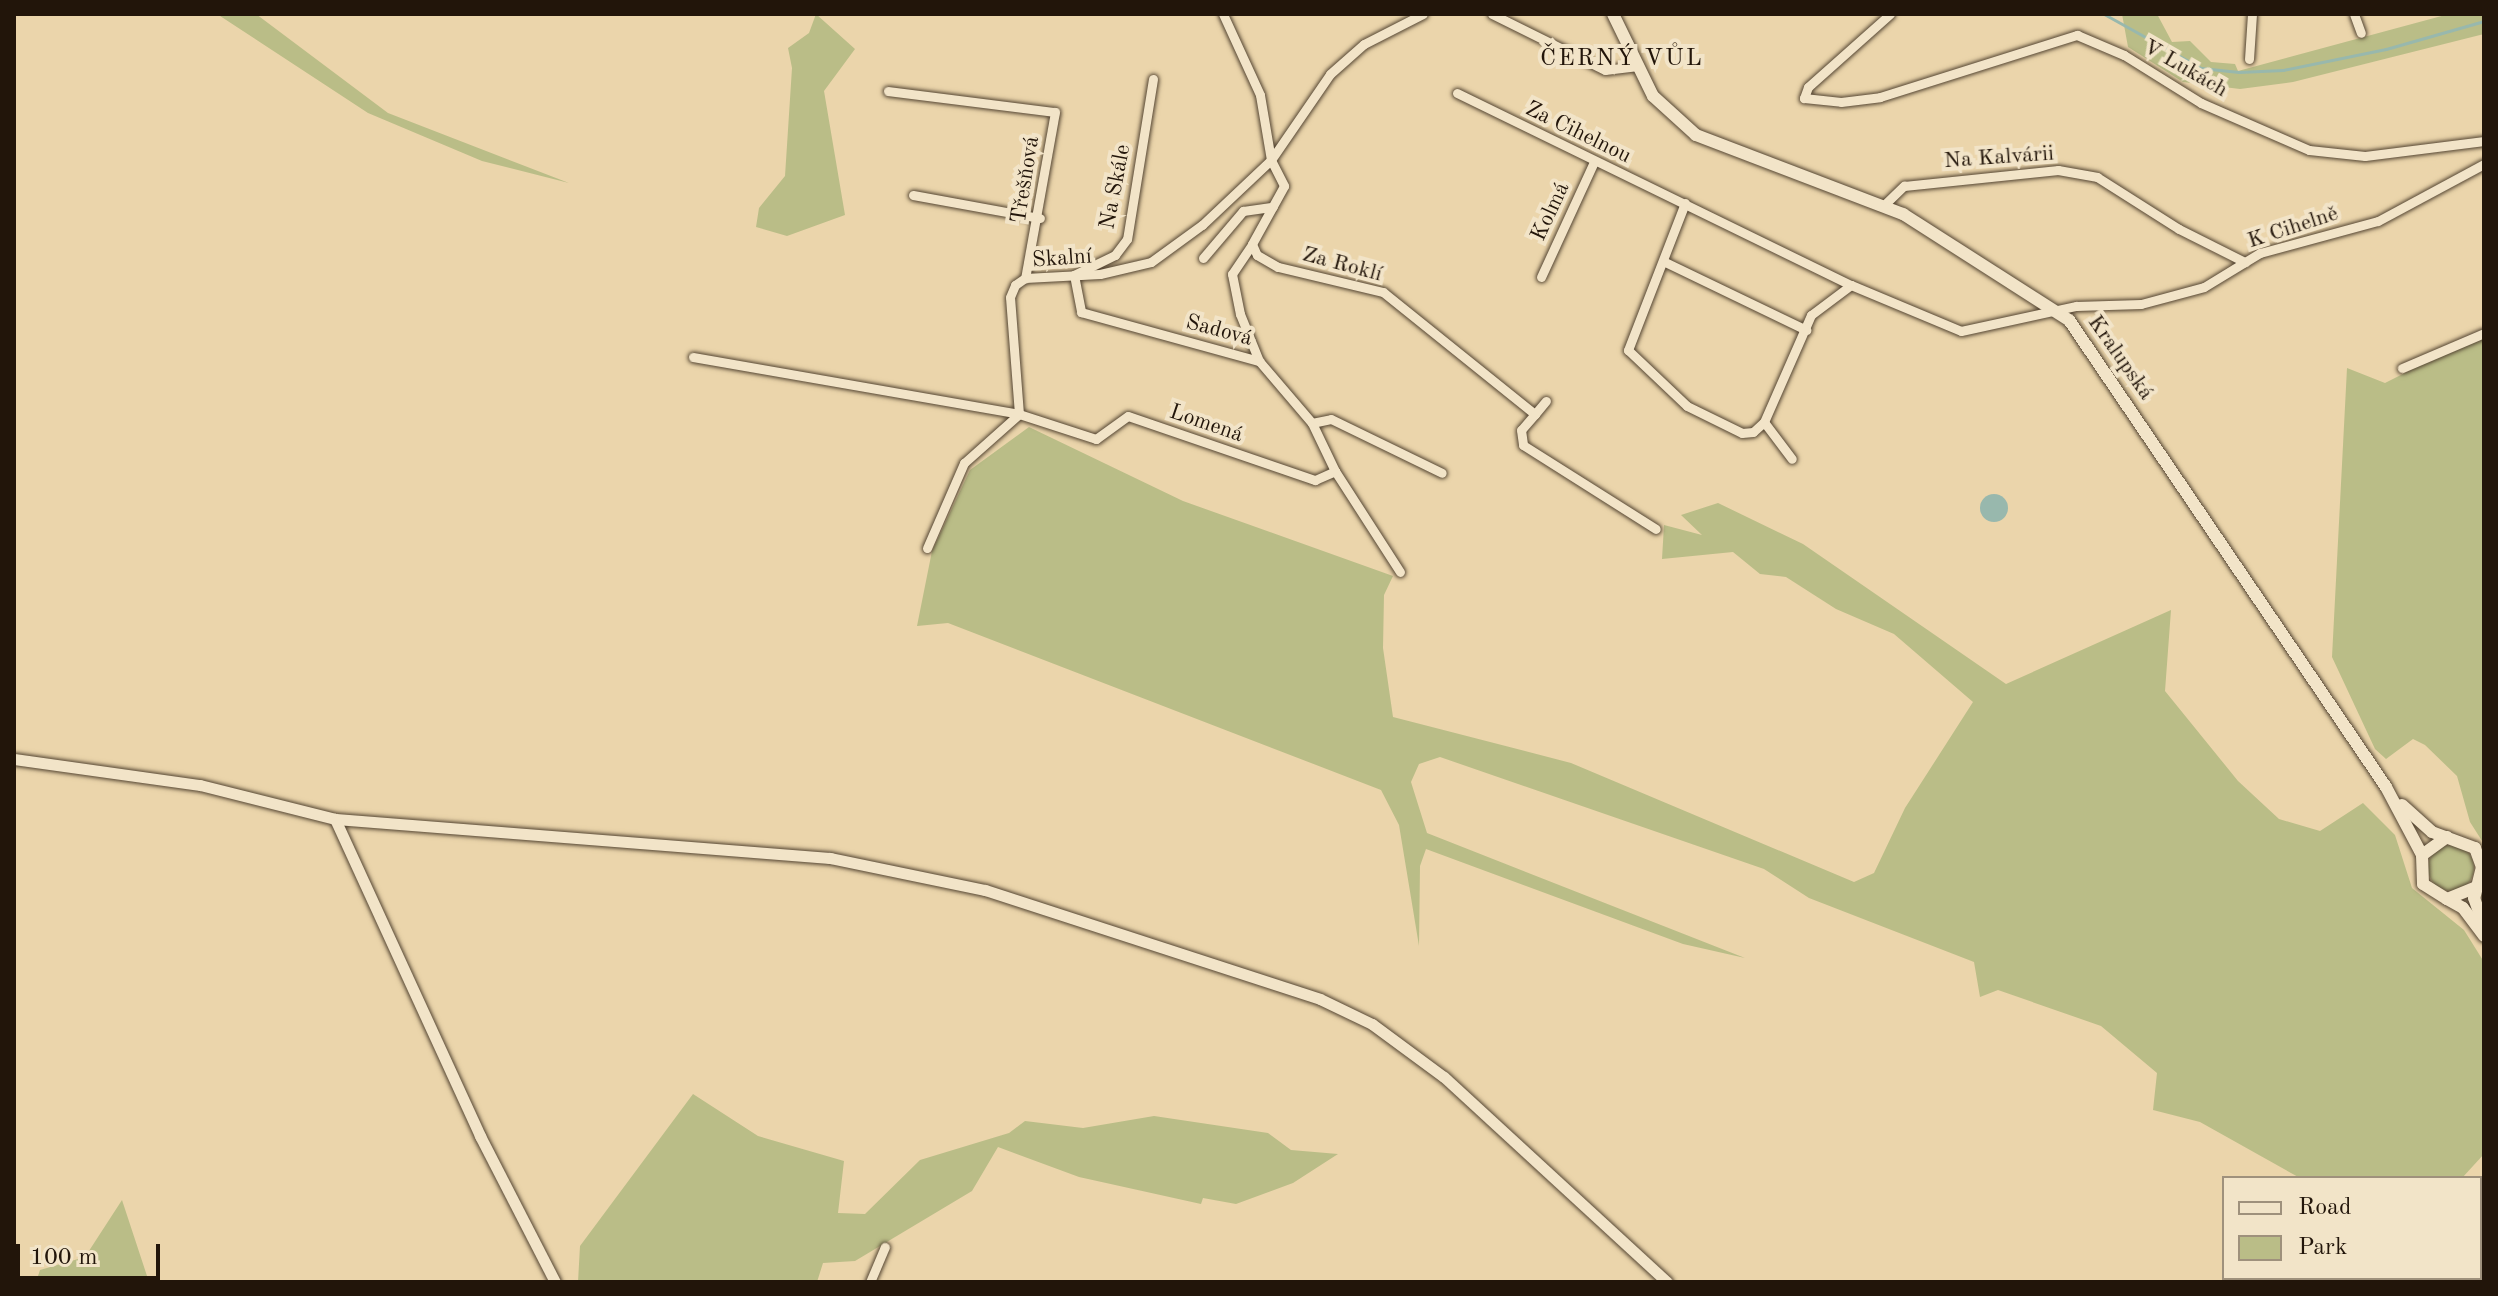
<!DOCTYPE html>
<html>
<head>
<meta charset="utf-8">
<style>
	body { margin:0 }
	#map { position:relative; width:2498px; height:1296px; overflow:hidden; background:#ebd5ab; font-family:"Old Standard TT",serif }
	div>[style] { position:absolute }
	.green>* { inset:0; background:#babd87 }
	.round { border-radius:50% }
	.water>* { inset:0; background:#98b8ad }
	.stream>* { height:3px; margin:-1.5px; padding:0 1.5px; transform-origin:1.5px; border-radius:1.5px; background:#98b8ad }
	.roads { filter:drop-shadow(0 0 2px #544532) drop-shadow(0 0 2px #544532) }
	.minor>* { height:9px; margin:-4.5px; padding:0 4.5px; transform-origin:4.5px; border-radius:4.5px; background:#f2e4c8 }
	.tertiary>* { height:11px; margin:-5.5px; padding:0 5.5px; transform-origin:5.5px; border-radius:5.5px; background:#f2e4c8 }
	.secondary>* { height:12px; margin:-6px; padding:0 6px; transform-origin:6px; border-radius:6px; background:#f2e4c8 }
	span { translate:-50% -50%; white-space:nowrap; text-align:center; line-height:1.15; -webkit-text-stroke:8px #f2e4c8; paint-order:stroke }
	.street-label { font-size:22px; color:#22150a }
	.neighbourhood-label { font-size:24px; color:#22150a; letter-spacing:2px }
	.frame { position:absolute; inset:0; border:16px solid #22150a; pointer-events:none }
	.legend { position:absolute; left:2222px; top:1176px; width:260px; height:104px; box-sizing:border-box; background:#f2e4c8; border:2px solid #9f917c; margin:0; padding:10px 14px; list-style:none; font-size:24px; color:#22150a }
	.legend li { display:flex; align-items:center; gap:16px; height:40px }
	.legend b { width:40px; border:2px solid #9f917c }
	.scale { position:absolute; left:16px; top:1244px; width:144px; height:36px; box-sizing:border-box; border:4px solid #22150a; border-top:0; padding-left:10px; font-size:24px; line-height:28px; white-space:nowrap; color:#22150a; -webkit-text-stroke:6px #f2e4c8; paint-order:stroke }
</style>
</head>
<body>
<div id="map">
	<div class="green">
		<i style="clip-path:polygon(217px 14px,256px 14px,388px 113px,569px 183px,482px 161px,368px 113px)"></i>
		<i style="clip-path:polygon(816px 14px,855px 49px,824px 91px,845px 215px,787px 236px,756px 227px,759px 208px,785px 176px,792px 68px,788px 48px,809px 33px)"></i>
		<i style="clip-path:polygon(2122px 14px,2157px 14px,2172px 42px,2190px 41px,2211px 62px,2235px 64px,2238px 71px,2449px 14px,2484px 14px,2484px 34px,2293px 82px,2240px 89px,2183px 82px,2128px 47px)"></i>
		<i style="clip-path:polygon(2484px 333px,2484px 844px,2470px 822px,2457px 776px,2425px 745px,2413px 739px,2386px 759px,2375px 749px,2332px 657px,2347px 368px,2385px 383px)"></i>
		<i style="clip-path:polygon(1029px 427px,1183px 501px,1393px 576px,1384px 595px,1383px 648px,1393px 717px,1571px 763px,1854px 882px,1874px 873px,1905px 808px,1973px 702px,1894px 634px,1836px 609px,1786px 577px,1760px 574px,1733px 552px,1662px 559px,1664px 525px,1702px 535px,1681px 515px,1718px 503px,1803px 544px,2006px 684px,2171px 610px,2165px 691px,2238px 781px,2279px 819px,2320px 831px,2363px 803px,2395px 835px,2412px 888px,2464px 930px,2484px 962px,2484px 1154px,2462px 1178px,2300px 1178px,2200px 1122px,2153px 1110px,2157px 1073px,2101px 1026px,1998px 990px,1980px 997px,1974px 962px,1809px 898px,1764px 869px,1440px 757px,1419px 764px,1411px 782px,1427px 833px,1745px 958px,1683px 944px,1426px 849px,1420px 866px,1419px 946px,1399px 825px,1381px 790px,948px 623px,917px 626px,932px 551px,970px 470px)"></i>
		<i class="round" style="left:2428px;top:845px;width:46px;height:46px"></i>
		<i style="clip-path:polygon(693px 1094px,758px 1136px,844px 1161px,838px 1213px,865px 1214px,920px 1160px,1009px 1133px,1025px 1121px,1083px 1128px,1154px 1116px,1268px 1133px,1291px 1150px,1338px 1154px,1293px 1183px,1236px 1204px,1203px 1198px,1201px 1204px,1079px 1177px,998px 1147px,972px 1191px,855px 1261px,823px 1263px,817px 1282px,578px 1282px,580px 1246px)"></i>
		<i style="clip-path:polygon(122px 1200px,149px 1282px,36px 1282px,40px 1270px,85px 1257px)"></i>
	</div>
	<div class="water">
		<i class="round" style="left:1980px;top:494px;width:28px;height:28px"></i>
	</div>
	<div class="stream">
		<i style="left:2104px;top:14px;width:111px;rotate:29.1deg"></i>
		<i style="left:2201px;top:68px;width:38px;rotate:6deg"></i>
		<i style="left:2239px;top:72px;width:44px;rotate:-2.6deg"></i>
		<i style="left:2283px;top:70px;width:105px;rotate:-11.5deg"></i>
		<i style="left:2386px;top:49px;width:102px;rotate:-15.9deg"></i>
	</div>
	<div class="roads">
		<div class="minor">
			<i style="left:1223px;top:14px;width:89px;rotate:65.4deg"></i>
			<i style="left:1260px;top:95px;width:66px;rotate:80.4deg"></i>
			<i style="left:1271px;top:160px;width:29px;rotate:63deg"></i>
			<i style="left:1284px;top:186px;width:66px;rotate:118.9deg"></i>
			<i style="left:1252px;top:244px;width:12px;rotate:66deg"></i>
			<i style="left:1257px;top:255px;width:24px;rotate:30deg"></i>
			<i style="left:1278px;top:267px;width:108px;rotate:13.4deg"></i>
			<i style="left:1383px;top:292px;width:195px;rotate:38.8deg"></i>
			<i style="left:1535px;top:414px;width:21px;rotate:131deg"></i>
			<i style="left:1521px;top:430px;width:15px;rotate:82deg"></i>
			<i style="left:1523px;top:445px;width:157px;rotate:32.3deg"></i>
			<i style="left:1492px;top:14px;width:126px;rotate:26.4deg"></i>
			<i style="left:1605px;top:70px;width:31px;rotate:-7deg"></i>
			<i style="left:1890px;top:14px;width:110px;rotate:138.3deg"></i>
			<i style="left:1808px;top:87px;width:12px;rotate:110deg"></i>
			<i style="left:1804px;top:98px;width:37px;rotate:6deg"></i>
			<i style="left:1841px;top:102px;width:39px;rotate:-7deg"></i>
			<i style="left:1880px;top:97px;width:207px;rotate:-17.5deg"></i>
			<i style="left:2077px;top:35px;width:51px;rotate:23.1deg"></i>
			<i style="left:2124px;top:55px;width:91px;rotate:31.9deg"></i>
			<i style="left:2201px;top:103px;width:118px;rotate:23.5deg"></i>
			<i style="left:2309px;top:150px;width:56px;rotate:6.1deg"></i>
			<i style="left:2365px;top:156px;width:120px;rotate:-7.2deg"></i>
			<i style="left:2354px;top:14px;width:20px;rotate:70deg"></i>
			<i style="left:2249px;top:59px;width:45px;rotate:-86.2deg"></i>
			<i style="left:1153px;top:79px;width:162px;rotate:99.2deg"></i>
			<i style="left:1127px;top:239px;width:20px;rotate:127deg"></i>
			<i style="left:1115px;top:255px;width:46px;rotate:154deg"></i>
			<i style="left:1074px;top:275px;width:38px;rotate:79deg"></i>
			<i style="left:1081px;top:312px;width:185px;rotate:15.4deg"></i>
			<i style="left:888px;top:91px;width:168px;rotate:7.2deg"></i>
			<i style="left:1055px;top:112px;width:169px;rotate:100.2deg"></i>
			<i style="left:1457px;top:93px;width:438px;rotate:26deg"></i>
			<i style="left:1851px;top:285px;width:119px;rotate:22.7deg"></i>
			<i style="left:1961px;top:331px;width:118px;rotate:-12.3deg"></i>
			<i style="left:2076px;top:306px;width:65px;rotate:-1.8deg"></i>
			<i style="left:2141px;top:304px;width:65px;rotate:-15.1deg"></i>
			<i style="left:2204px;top:287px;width:66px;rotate:-31.3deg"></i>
			<i style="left:2260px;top:253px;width:122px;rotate:-15.2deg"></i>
			<i style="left:2378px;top:221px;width:120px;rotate:-28.3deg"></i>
			<i style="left:913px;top:195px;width:129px;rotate:10.3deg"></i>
			<i style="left:1685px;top:203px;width:158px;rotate:111.2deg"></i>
			<i style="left:1628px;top:350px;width:81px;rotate:43.5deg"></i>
			<i style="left:1687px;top:406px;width:61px;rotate:26.1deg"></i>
			<i style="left:1742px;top:433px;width:11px;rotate:-5deg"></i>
			<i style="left:1753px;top:432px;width:15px;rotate:-42deg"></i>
			<i style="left:1764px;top:422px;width:117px;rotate:-66.3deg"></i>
			<i style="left:1811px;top:315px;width:50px;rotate:-36.9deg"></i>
			<i style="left:1884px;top:205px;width:28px;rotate:-44deg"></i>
			<i style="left:1904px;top:186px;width:155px;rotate:-5.9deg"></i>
			<i style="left:2058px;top:170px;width:40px;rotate:10deg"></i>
			<i style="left:2097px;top:177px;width:97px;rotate:32.4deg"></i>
			<i style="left:2179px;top:229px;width:74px;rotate:26.6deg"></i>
			<i style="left:1203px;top:258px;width:62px;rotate:-49.6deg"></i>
			<i style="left:1243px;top:211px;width:30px;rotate:-8deg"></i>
			<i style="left:1665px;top:262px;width:157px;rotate:25.7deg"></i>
			<i style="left:1541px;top:277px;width:127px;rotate:-65.3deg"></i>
			<i style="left:693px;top:357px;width:331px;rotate:9.9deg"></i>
			<i style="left:1019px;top:414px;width:81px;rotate:18deg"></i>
			<i style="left:1096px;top:439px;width:39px;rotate:-36deg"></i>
			<i style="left:1128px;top:416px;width:198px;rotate:18.9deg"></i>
			<i style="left:1315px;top:480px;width:22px;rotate:-24deg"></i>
			<i style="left:1335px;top:471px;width:53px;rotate:-115.6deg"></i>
			<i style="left:1312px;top:423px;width:82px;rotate:-130.5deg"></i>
			<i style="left:1259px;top:361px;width:51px;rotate:-112deg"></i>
			<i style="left:1240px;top:314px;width:41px;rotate:-101.3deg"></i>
			<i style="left:1232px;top:274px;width:36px;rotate:-56deg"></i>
			<i style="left:2402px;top:368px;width:89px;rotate:-23.1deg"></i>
			<i style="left:1019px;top:414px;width:117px;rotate:-94.4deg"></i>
			<i style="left:1010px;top:297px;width:13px;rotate:-67deg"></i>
			<i style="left:1015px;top:285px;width:12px;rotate:-35deg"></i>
			<i style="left:1025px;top:278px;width:75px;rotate:-3.1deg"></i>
			<i style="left:1100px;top:274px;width:52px;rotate:-13.2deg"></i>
			<i style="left:1151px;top:262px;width:63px;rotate:-36deg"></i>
			<i style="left:1202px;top:225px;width:95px;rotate:-43.3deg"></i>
			<i style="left:1271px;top:160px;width:104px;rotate:-55.5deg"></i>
			<i style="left:1330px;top:74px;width:45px;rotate:-41.4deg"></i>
			<i style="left:1364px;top:44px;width:66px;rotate:-27deg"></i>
			<i style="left:1535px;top:414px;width:17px;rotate:-50deg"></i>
			<i style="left:1764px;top:422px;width:46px;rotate:52.9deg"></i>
			<i style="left:1312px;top:423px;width:19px;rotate:-12deg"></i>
			<i style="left:1331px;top:419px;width:123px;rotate:25.9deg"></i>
			<i style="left:1335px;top:471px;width:120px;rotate:57.2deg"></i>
			<i style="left:927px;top:548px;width:93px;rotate:-66.5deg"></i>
			<i style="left:964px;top:463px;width:74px;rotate:-41.7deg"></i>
			<i style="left:2468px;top:1278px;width:10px;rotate:24deg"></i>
			<i style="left:870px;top:1282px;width:38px;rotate:-67deg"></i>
			<i style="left:2398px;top:1282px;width:5px;rotate:-53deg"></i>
		</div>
		<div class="tertiary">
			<i style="left:14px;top:759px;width:188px;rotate:8deg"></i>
			<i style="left:200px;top:785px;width:139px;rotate:14.1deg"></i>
			<i style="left:335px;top:819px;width:497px;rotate:4.5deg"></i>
			<i style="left:830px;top:858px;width:158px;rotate:11.7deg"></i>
			<i style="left:985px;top:890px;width:352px;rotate:18deg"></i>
			<i style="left:1320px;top:999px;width:58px;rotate:25.7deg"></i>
			<i style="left:1372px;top:1024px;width:89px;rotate:36.4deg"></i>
			<i style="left:1444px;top:1077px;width:303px;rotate:42.6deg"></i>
			<i style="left:335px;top:819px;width:349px;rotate:65.4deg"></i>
			<i style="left:480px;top:1136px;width:164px;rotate:62.8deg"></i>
		</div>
		<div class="secondary">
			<i style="left:1613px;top:14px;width:91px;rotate:64deg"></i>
			<i style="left:1653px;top:96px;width:58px;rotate:42.2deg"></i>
			<i style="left:1696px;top:135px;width:222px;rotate:20.9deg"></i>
			<i style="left:1903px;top:214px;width:197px;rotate:32.6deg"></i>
			<i style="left:2069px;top:320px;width:564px;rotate:55.83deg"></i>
			<i style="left:2386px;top:787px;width:77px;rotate:62.1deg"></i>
			<i style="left:2402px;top:805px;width:40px;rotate:42deg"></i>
			<i style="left:2432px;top:832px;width:46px;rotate:20.4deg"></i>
			<i style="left:2475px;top:848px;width:20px;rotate:70deg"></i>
			<i style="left:2482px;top:867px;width:32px;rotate:104deg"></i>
			<i style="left:2474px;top:898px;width:29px;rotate:70deg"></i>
			<i style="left:2447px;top:837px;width:31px;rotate:144deg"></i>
			<i style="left:2422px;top:855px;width:29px;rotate:88deg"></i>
			<i style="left:2423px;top:884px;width:28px;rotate:32deg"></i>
			<i style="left:2447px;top:899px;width:31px;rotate:-22deg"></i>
			<i style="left:2447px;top:899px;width:18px;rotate:29deg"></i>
			<i style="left:2463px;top:908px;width:35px;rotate:53deg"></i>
		</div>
	</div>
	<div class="street-label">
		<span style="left:2185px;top:69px;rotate:30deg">V Lukách</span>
		<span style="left:1578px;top:133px;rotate:26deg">Za Cihelnou</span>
		<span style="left:1999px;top:158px;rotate:-4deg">Na Kalvárii</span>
		<span style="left:1026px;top:180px;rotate:-81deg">Třešňová</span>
		<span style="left:1116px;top:187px;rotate:-79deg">Na Skále</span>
		<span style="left:1551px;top:212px;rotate:-65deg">Kolmá</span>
		<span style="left:2293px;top:228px;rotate:-18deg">K Cihelně</span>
		<span style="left:1062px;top:259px;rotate:-4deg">Skalní</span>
		<span style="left:1342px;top:265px;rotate:15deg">Za Roklí</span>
		<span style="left:1219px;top:331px;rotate:15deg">Sadová</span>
		<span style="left:2120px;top:358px;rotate:55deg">Kralupská</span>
		<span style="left:1206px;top:424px;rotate:19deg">Lomená</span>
	</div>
	<div class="neighbourhood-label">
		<span style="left:1622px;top:60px">ČERNÝ VŮL</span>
	</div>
	<div class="frame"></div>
	<ul class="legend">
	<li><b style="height:10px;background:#f2e4c8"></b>Road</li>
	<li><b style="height:22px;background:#babd87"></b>Park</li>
	</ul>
	<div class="scale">100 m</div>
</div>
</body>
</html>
